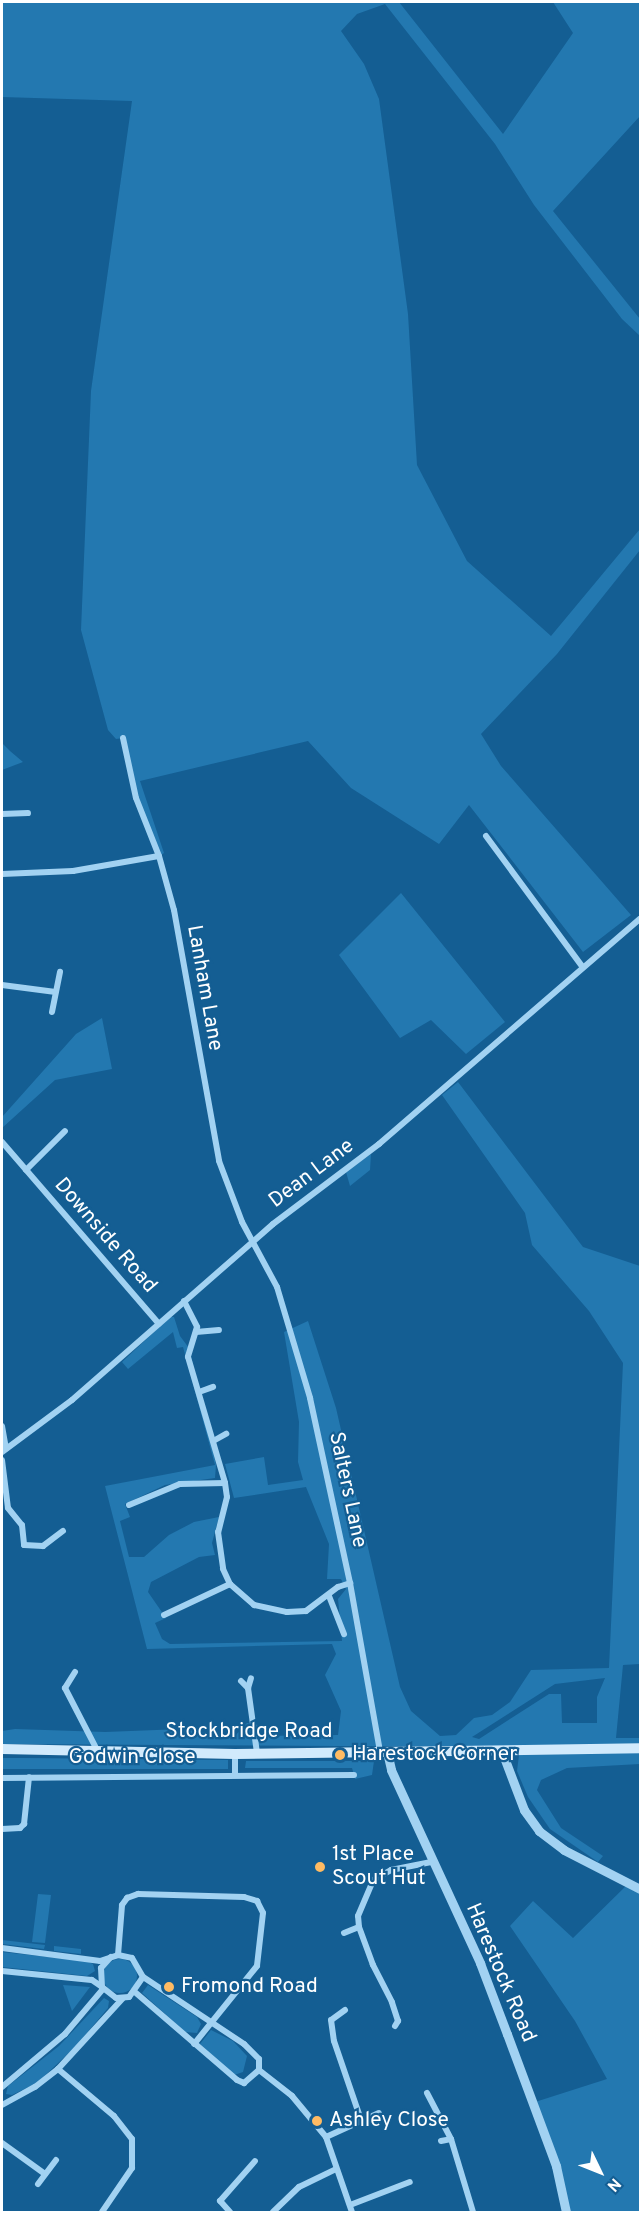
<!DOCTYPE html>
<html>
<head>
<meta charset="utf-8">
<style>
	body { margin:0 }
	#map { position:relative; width:642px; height:2214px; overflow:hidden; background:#145e93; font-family:Overpass,sans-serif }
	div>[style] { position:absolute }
	.green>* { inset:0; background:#2378b0 }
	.round { border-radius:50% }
	.minor>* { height:6px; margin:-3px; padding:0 3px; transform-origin:3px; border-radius:3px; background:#a2d2f2 }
	.tertiary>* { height:9px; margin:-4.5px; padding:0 4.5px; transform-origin:4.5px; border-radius:4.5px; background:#a2d2f2 }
	.secondary>* { height:10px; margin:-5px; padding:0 5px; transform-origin:5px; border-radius:5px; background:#d1eafc }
	.dots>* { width:16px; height:16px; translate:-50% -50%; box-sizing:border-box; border:3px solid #145e93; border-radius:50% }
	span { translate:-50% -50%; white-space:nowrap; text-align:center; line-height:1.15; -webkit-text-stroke:4.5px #145e93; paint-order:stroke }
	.street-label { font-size:21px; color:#fff }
	.poi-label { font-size:21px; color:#fff }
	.left { translate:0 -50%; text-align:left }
	.frame { position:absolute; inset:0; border:3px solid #fff; pointer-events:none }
	.north { position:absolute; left:570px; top:2142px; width:60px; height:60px; -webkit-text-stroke:4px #145e93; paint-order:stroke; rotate:133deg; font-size:16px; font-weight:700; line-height:24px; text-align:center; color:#fff }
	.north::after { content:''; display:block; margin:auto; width:21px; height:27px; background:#fff; clip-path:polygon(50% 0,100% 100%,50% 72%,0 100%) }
</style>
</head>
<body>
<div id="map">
	<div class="green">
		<i style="clip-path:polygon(2px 2px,399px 2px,503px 134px,573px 33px,553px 2px,640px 2px,640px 116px,553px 211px,640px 319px,640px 336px,622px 319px,534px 205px,495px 144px,385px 4px,357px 14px,341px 31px,364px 64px,379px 99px,408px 314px,417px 465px,467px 561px,551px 636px,640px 529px,640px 550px,557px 654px,481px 734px,501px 766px,631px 915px,583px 952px,469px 805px,439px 844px,351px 788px,308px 741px,140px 781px,164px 853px,159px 856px,136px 798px,123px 738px,116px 739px,108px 730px,81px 630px,91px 391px,132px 101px,2px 97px)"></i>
		<i style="clip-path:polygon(2px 743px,10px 751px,23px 762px,2px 770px)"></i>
		<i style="clip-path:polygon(401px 893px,505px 1022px,466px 1054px,431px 1020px,400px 1038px,339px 955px)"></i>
		<i style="clip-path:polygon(102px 1018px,112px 1069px,55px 1080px,2px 1128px,2px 1117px,76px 1034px)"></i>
		<i style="clip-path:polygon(evenodd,458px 1082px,583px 1247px,640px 1266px,640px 1664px,623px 1665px,616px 1738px,640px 1738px,640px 1764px,567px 1768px,541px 1780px,537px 1790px,561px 1828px,603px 1856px,598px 1862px,550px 1829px,528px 1797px,517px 1771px,520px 1747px,2px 1744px,2px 1731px,15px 1729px,105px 1732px,182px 1729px,234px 1737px,247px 1723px,258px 1725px,258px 1736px,338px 1735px,341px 1711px,325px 1675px,336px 1654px,332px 1644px,147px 1649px,105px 1486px,215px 1465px,183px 1347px,177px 1348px,173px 1332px,128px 1369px,122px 1362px,170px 1317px,174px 1317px,180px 1336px,189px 1348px,212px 1445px,216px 1465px,215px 1478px,165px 1485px,125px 1504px,130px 1517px,120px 1521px,129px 1557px,144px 1557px,169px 1535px,194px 1522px,219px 1517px,212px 1543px,215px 1555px,199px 1557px,151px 1582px,148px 1592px,166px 1618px,155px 1623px,162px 1639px,170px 1644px,342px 1641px,338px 1599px,346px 1589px,341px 1579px,327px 1579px,329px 1544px,306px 1487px,234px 1498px,225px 1464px,264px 1457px,268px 1485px,303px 1480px,298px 1462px,299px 1422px,284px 1332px,308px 1321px,336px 1408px,400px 1687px,411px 1711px,440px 1736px,456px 1735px,474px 1718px,492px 1715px,510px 1702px,531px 1670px,609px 1668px,623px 1363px,589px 1311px,532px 1245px,525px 1213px,442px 1095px,458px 1082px,605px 1678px,597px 1697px,597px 1723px,562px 1723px,561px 1694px,549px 1694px,479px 1739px,472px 1737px,555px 1684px,605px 1678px)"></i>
		<i style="clip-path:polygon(371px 1154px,370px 1170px,350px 1186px,346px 1172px)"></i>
		<i style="clip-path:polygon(2px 1758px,24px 1758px,228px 1760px,228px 1769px,2px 1769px)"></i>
		<i style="clip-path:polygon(246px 1761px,374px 1761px,372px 1775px,355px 1779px,352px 1768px,245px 1768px)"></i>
		<i style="clip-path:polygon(629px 1883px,640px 1889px,640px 2212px,566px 2212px,532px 2103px,607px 2079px,575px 2021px,510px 1926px,533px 1901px,573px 1938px)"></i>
		<i style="clip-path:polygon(38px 1894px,51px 1895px,45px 1943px,32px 1942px)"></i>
		<i style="clip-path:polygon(2px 1940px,45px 1945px,44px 1949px,2px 1944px)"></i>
		<i style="clip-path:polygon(54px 1946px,81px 1949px,81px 1954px,54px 1951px)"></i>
		<i style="clip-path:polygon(2px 1952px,87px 1961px,93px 1964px,95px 1971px,87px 1976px,2px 1967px)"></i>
		<i class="round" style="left:103px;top:1959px;width:34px;height:34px"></i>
		<i style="clip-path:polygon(63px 1985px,90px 1987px,72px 2011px)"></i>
		<i style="clip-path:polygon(148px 1985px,197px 2017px,201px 2024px,197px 2033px,185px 2032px,142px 1993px)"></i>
		<i style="clip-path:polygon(104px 1998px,109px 2001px,108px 2008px,75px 2047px,37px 2083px,12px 2095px,6px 2094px,8px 2086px,59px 2046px)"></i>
		<i style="clip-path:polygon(211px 2030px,233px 2041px,247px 2056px,243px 2072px,234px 2075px,200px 2044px)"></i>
	</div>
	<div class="minor">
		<i style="left:123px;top:738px;width:61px;rotate:77.8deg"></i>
		<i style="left:136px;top:798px;width:62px;rotate:68.4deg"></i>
		<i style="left:159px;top:856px;width:56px;rotate:74.5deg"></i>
		<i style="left:174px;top:910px;width:255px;rotate:79.8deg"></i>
		<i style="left:219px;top:1161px;width:65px;rotate:69.3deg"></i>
		<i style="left:242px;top:1222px;width:74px;rotate:61.7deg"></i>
		<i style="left:277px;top:1287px;width:116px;rotate:73.4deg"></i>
		<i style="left:310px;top:1398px;width:189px;rotate:77.8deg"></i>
		<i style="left:350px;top:1583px;width:172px;rotate:79.9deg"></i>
		<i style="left:2px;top:814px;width:26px;rotate:-2deg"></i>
		<i style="left:486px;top:836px;width:162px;rotate:53.6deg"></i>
		<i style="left:2px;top:874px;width:71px;rotate:-2.4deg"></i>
		<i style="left:73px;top:871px;width:87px;rotate:-9.9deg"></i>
		<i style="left:2px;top:985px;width:54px;rotate:7.4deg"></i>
		<i style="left:52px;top:1012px;width:41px;rotate:-78.7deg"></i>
		<i style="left:2px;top:1142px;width:240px;rotate:49.2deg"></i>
		<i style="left:26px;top:1170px;width:55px;rotate:-45deg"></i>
		<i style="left:184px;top:1301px;width:29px;rotate:63deg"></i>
		<i style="left:197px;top:1327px;width:31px;rotate:107deg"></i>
		<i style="left:188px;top:1357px;width:131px;rotate:73.6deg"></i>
		<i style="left:225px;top:1483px;width:14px;rotate:82deg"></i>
		<i style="left:227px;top:1497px;width:36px;rotate:104deg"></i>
		<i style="left:218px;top:1532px;width:37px;rotate:82deg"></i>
		<i style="left:223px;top:1569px;width:17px;rotate:65deg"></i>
		<i style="left:230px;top:1584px;width:32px;rotate:41deg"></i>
		<i style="left:254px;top:1605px;width:34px;rotate:12deg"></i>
		<i style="left:287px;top:1612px;width:19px;rotate:-3deg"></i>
		<i style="left:306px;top:1611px;width:40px;rotate:-37deg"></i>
		<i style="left:338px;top:1587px;width:13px;rotate:-18deg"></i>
		<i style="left:196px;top:1332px;width:23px;rotate:-5deg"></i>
		<i style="left:199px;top:1392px;width:15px;rotate:-20deg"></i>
		<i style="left:2px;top:1426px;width:23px;rotate:80deg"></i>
		<i style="left:215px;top:1440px;width:13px;rotate:-29deg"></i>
		<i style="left:2px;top:1452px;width:87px;rotate:-36.6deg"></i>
		<i style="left:72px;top:1400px;width:267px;rotate:-41.2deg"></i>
		<i style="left:273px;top:1224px;width:133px;rotate:-37deg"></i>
		<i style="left:379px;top:1144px;width:345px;rotate:-40.8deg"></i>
		<i style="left:2px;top:1460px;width:48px;rotate:82.9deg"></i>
		<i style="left:8px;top:1508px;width:22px;rotate:51deg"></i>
		<i style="left:22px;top:1525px;width:20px;rotate:84deg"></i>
		<i style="left:24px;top:1545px;width:19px;rotate:3deg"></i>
		<i style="left:43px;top:1546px;width:25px;rotate:-37deg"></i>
		<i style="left:129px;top:1505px;width:55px;rotate:-22.4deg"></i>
		<i style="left:180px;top:1484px;width:45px;rotate:-1.3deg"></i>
		<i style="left:329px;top:1596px;width:41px;rotate:68.5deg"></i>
		<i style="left:164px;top:1615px;width:73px;rotate:-25.2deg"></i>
		<i style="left:75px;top:1672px;width:19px;rotate:122deg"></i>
		<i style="left:65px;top:1688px;width:70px;rotate:62.7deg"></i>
		<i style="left:241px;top:1681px;width:10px;rotate:45deg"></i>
		<i style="left:248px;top:1688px;width:10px;rotate:-73deg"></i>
		<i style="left:248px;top:1688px;width:66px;rotate:82.1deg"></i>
		<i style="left:235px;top:1754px;width:21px;rotate:90deg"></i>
		<i style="left:2px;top:1778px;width:352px;rotate:-0.5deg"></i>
		<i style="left:2px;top:1829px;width:18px;rotate:-3deg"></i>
		<i style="left:20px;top:1828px;width:6px;rotate:-45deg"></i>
		<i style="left:24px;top:1824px;width:47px;rotate:-83.9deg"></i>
		<i style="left:344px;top:1933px;width:16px;rotate:-22deg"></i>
		<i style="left:2px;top:1948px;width:99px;rotate:7.6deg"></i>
		<i style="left:100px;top:1961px;width:19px;rotate:-18deg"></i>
		<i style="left:118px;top:1955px;width:14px;rotate:12deg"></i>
		<i style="left:132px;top:1958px;width:22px;rotate:60deg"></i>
		<i style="left:143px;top:1977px;width:24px;rotate:125deg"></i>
		<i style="left:129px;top:1997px;width:13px;rotate:176deg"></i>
		<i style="left:116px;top:1998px;width:18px;rotate:-142deg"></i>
		<i style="left:102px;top:1987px;width:19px;rotate:-93deg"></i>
		<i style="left:101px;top:1968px;width:15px;rotate:-48deg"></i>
		<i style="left:118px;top:1955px;width:50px;rotate:-85.4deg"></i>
		<i style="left:122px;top:1905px;width:9px;rotate:-54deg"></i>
		<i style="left:127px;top:1898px;width:12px;rotate:-20deg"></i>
		<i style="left:138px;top:1894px;width:106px;rotate:1.6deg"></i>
		<i style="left:244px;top:1897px;width:14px;rotate:17deg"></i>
		<i style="left:257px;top:1901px;width:13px;rotate:63deg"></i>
		<i style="left:263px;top:1913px;width:53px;rotate:96.5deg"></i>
		<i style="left:257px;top:1966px;width:100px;rotate:128.9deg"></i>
		<i style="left:2px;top:1971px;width:90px;rotate:5.7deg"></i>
		<i style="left:92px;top:1980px;width:11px;rotate:34deg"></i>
		<i style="left:136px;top:1993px;width:133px;rotate:40.7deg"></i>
		<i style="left:237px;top:2080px;width:8px;rotate:23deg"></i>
		<i style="left:244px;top:2083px;width:20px;rotate:-41deg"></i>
		<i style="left:259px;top:2070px;width:11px;rotate:-90deg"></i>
		<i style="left:259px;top:2059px;width:21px;rotate:-135deg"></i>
		<i style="left:244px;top:2044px;width:121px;rotate:-146.4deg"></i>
		<i style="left:345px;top:2010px;width:17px;rotate:144deg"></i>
		<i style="left:331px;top:2020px;width:21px;rotate:82deg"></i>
		<i style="left:334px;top:2041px;width:83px;rotate:71.1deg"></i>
		<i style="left:395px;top:2026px;width:6px;rotate:-59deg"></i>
		<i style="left:398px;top:2021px;width:20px;rotate:-108deg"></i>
		<i style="left:392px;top:2002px;width:42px;rotate:-117.2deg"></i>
		<i style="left:373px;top:1965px;width:40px;rotate:-110.2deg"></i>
		<i style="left:359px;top:1927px;width:11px;rotate:-95deg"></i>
		<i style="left:358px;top:1916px;width:39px;rotate:-67deg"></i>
		<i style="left:373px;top:1880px;width:21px;rotate:-29deg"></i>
		<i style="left:391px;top:1870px;width:41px;rotate:-11.3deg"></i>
		<i style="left:58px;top:2069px;width:73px;rotate:40deg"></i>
		<i style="left:114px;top:2116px;width:29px;rotate:52deg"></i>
		<i style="left:132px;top:2139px;width:29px;rotate:90deg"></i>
		<i style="left:132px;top:2168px;width:53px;rotate:124.3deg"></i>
		<i style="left:259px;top:2070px;width:42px;rotate:38.2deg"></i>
		<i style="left:292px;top:2096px;width:53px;rotate:50.3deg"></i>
		<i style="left:326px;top:2137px;width:79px;rotate:70.9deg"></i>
		<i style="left:2px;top:2087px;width:82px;rotate:-40.1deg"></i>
		<i style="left:65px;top:2034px;width:59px;rotate:-49.8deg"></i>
		<i style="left:427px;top:2093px;width:52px;rotate:62.4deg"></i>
		<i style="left:451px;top:2139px;width:76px;rotate:73.2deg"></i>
		<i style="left:2px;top:2105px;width:38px;rotate:-29deg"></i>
		<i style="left:35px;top:2087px;width:29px;rotate:-38deg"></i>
		<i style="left:58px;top:2069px;width:96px;rotate:-47.5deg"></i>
		<i style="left:326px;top:2137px;width:58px;rotate:-24.4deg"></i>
		<i style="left:441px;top:2141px;width:10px;rotate:-11deg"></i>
		<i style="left:2px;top:2143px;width:53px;rotate:35.8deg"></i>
		<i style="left:38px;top:2184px;width:30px;rotate:-53deg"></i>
		<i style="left:350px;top:2205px;width:64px;rotate:-21deg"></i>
		<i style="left:230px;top:2212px;width:15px;rotate:-132deg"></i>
		<i style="left:220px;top:2201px;width:53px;rotate:-48.8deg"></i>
		<i style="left:273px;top:2212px;width:36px;rotate:-44deg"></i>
		<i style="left:299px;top:2187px;width:41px;rotate:-25.9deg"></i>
	</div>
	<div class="tertiary">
		<i style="left:387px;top:1752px;width:18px;rotate:77deg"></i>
		<i style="left:391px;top:1770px;width:213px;rotate:65.2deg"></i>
		<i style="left:480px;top:1963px;width:76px;rotate:69.2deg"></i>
		<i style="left:507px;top:2034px;width:141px;rotate:69.6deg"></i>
		<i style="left:556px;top:2166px;width:47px;rotate:77.7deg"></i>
		<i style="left:502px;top:1752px;width:62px;rotate:69.2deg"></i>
		<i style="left:524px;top:1810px;width:26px;rotate:54deg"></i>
		<i style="left:539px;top:1831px;width:31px;rotate:37deg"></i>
		<i style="left:564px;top:1850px;width:85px;rotate:27.2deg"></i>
	</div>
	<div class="secondary">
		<i style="left:2px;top:1749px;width:233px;rotate:1.2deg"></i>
		<i style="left:235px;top:1754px;width:405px;rotate:-0.8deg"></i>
	</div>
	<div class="dots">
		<i style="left:340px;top:1755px;background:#ffbb63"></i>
		<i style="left:320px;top:1867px;background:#ffbb63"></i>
		<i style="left:169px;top:1987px;background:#ffbb63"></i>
		<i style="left:317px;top:2121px;background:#ffbb63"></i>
	</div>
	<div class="street-label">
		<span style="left:204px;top:988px;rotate:80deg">Lanham Lane</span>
		<span style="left:312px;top:1174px;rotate:-37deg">Dean Lane</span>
		<span style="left:105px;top:1236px;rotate:49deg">Downside Road</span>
		<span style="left:347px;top:1490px;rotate:78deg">Salters Lane</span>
		<span style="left:249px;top:1732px">Stockbridge Road</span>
		<span style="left:132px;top:1758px">Godwin Close</span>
		<span style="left:500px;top:1973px;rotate:67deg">Harestock Road</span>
	</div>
	<div class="poi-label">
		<span class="left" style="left:352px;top:1755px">Harestock Corner</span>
		<span class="left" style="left:332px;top:1867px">1st Place<br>Scout Hut</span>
		<span class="left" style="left:181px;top:1987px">Fromond Road</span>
		<span class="left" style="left:329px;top:2121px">Ashley Close</span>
	</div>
	<div class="frame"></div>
	<div class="north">N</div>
</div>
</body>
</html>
